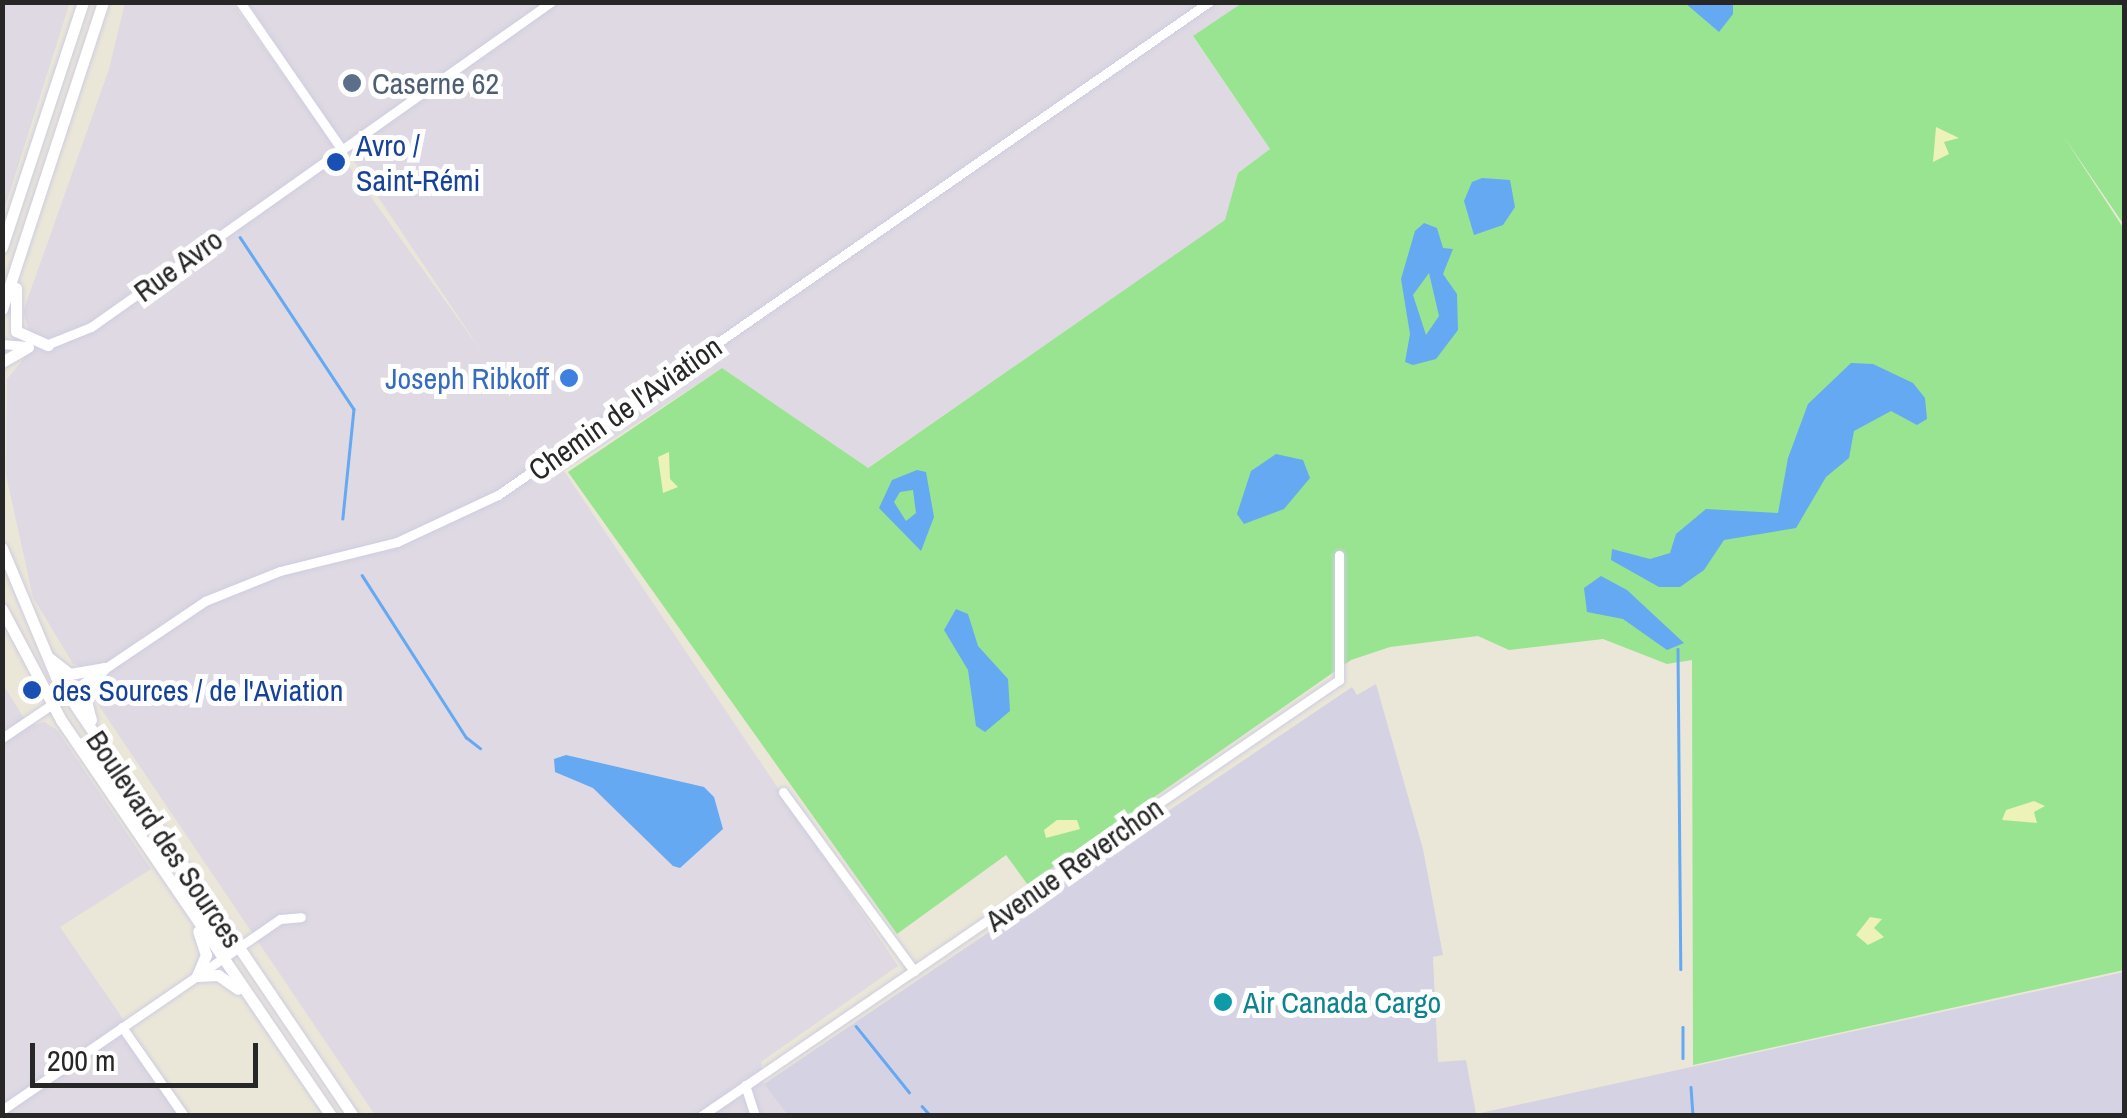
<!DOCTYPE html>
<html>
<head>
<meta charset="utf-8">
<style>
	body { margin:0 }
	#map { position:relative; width:2127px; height:1118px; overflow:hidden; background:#ebe7d8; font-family:"Archivo Narrow",sans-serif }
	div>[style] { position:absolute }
	.industrial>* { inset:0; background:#ded9e2 }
	.airport>* { inset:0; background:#d5d3e3 }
	.green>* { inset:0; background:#98e491 }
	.sand>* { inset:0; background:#ecf2b8 }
	.water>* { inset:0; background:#65a9f2 }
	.stream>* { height:2.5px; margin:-1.25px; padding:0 1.25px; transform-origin:1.25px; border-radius:1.25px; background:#65a9f2 }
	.roads { filter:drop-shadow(0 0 2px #cecde1) drop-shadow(0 0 2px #cecde1) }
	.street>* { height:9px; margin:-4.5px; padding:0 4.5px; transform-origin:4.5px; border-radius:4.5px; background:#fff }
	.secondary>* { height:11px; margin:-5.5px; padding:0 5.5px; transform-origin:5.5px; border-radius:5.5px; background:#fff }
	.dots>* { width:28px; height:28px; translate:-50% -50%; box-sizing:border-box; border:5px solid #fff; border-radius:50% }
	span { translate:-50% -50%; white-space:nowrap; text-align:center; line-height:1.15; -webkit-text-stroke:10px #fff; paint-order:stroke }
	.service-label { font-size:30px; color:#4e5e75 }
	.left { translate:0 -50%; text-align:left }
	.transit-label { font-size:30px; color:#164399 }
	.street-label { font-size:30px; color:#272727 }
	.shop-label { font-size:30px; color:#366cbe }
	.right { translate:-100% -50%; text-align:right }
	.culture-label { font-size:30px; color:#0d838f }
	.frame { position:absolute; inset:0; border:5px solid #272727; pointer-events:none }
	.scale { position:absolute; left:30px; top:1043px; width:228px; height:45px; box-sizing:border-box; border:5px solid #272727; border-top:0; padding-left:12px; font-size:30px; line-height:35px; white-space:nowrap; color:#272727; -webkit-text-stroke:8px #fff; paint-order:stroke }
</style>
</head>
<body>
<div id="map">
	<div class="industrial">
		<i style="clip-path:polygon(3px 2px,69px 5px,3px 213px,2px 3px)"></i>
		<i style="clip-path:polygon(125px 3px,232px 3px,484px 355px,248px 3px,1242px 3px,1193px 37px,1270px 149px,1238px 173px,1226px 220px,867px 468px,722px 368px,564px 471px,898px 966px,761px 1062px,764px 1084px,787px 1115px,375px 1115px,95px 700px,100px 673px,73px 664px,33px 597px,6px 475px,7px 379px,34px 346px,23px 312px,109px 69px)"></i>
		<i style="clip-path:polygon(2px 683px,29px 726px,45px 722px,57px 730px,151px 869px,60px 927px,189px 1115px,3px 1115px)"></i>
	</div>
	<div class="airport">
		<i style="clip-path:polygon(1376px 684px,1423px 849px,1443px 955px,1433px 957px,1438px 1062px,1466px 1060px,1476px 1114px,2124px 972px,2124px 1115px,788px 1116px,764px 1084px,1352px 687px,1357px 695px)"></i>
	</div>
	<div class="green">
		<i style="clip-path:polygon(1242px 3px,2124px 3px,2124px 225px,2062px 134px,2124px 229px,2124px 970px,1693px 1065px,1692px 660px,1667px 664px,1603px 639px,1509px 650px,1478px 636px,1390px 647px,1351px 660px,1028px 885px,1006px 855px,897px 934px,568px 472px,722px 368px,868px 468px,1225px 220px,1238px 173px,1270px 149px,1193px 36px)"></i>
	</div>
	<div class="sand">
		<i style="clip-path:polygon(1936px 127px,1959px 138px,1944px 142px,1949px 154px,1933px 162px)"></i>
		<i style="clip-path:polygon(669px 452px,670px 479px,678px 487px,663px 493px,658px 457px)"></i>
		<i style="clip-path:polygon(2034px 801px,2045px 806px,2034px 812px,2037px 823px,2002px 820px,2006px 810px)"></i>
		<i style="clip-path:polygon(1057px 820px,1077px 820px,1080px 829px,1046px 838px,1044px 830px)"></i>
		<i style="clip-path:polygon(1870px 917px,1882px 919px,1874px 928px,1884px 937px,1868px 945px,1856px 935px)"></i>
	</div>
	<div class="water">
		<i style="clip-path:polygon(1685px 3px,1733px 3px,1733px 14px,1719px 32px)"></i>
		<i style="clip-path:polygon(1482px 178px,1510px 180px,1515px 207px,1503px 225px,1474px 235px,1464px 201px,1472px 182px)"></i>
		<i style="clip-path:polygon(evenodd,1424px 223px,1437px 228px,1443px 248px,1453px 249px,1443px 274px,1457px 294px,1458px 330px,1436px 359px,1413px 365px,1405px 362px,1410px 334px,1401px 279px,1415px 231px,1424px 223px,1429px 273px,1439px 316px,1426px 335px,1413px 295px,1429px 273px)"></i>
		<i style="clip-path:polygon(1851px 363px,1873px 364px,1913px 383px,1925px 398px,1927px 419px,1917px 425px,1891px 411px,1854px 431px,1849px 458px,1826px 477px,1796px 528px,1724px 540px,1704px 570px,1680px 587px,1659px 587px,1611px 560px,1612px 549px,1650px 559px,1670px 553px,1676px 534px,1706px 509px,1778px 513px,1788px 458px,1808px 404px)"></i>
		<i style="clip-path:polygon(1276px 454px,1303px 460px,1310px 478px,1284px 509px,1244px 524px,1237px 514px,1251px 471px)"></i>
		<i style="clip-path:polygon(evenodd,917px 470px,926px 472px,934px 517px,921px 551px,879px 508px,892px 480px,917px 470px,913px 490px,916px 513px,906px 521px,894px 502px,900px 492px,913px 490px)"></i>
		<i style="clip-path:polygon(1601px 576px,1627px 590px,1684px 643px,1667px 650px,1623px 619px,1587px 612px,1584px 588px)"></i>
		<i style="clip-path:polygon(956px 609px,968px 614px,978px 646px,1008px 679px,1010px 711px,985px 732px,976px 726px,968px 670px,944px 630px)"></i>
		<i style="clip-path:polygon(566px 755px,704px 787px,714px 797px,723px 829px,680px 868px,673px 866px,593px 788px,555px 772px,554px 759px)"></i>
	</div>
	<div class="stream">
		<i style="left:240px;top:237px;width:206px;rotate:56.5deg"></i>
		<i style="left:354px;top:409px;width:110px;rotate:95.8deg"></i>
		<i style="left:362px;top:575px;width:193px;rotate:57.3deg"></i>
		<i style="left:466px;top:737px;width:18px;rotate:38deg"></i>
		<i style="left:1678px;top:649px;width:320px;rotate:89.5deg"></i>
		<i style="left:856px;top:1026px;width:85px;rotate:51.2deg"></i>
		<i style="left:1683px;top:1027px;width:31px;rotate:90deg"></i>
		<i style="left:1691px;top:1087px;width:29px;rotate:86deg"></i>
		<i style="left:922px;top:1106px;width:13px;rotate:48deg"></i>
	</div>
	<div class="roads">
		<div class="street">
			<i style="left:240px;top:2px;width:180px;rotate:55.4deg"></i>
			<i style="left:2px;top:344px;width:24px;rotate:5deg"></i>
			<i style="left:46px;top:345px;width:48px;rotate:-21.8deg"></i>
			<i style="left:91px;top:327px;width:563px;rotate:-35.24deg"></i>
			<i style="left:2px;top:738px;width:245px;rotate:-34deg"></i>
			<i style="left:205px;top:601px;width:81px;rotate:-21.8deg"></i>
			<i style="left:280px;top:571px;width:121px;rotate:-13.9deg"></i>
			<i style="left:397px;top:542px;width:111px;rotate:-25deg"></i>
			<i style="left:498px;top:495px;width:865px;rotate:-34.74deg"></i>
			<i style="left:783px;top:792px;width:222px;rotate:53.8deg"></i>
			<i style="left:122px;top:1027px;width:108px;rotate:55.1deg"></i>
			<i style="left:745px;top:1085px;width:33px;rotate:72deg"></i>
			<i style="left:2px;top:1110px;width:337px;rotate:-34.5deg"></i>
			<i style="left:280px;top:919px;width:21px;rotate:-5deg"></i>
			<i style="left:701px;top:1116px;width:773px;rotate:-34.35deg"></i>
			<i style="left:1339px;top:680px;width:125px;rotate:-90deg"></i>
		</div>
		<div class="secondary">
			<i style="left:2px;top:247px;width:258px;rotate:-71.7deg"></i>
			<i style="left:16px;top:288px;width:43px;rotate:90deg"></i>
			<i style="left:16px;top:331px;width:35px;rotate:24deg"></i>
			<i style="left:2px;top:309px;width:323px;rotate:-71.8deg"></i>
			<i style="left:2px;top:362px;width:30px;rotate:-30deg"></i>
			<i style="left:2px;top:548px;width:140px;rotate:67.3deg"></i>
			<i style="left:56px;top:677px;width:530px;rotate:55.92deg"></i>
			<i style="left:2px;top:609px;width:126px;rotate:62deg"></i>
			<i style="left:61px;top:720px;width:479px;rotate:55.7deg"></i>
			<i style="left:48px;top:657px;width:28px;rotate:38deg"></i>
			<i style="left:70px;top:674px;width:34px;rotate:-10deg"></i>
			<i style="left:91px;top:720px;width:28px;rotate:-105deg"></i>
			<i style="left:84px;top:693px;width:32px;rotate:-51deg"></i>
			<i style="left:197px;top:976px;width:23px;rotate:-67deg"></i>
			<i style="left:206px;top:955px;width:25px;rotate:-108deg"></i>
			<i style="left:197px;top:976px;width:21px;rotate:-3deg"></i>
			<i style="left:218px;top:975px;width:24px;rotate:35deg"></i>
		</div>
	</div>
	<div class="dots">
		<i style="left:352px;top:83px;background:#5c6f8a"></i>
		<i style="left:336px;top:162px;background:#1a4fb4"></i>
		<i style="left:569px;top:378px;background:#3f7fe0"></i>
		<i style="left:32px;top:690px;background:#1a4fb4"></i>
		<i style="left:1223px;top:1002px;background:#0f9aa8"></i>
	</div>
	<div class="service-label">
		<span class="left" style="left:372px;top:83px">Caserne 62</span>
	</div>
	<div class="transit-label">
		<span class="left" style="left:356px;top:162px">Avro /<br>Saint-Rémi</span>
		<span class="left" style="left:52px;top:690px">des Sources / de l'Aviation</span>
	</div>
	<div class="street-label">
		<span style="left:178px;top:265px;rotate:-36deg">Rue Avro</span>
		<span style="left:625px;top:408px;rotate:-35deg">Chemin de l'Aviation</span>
		<span style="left:165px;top:839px;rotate:56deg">Boulevard des Sources</span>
		<span style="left:1074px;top:864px;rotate:-35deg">Avenue Reverchon</span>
	</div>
	<div class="shop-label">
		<span class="right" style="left:549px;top:378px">Joseph Ribkoff</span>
	</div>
	<div class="culture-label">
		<span class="left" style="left:1243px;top:1002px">Air Canada Cargo</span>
	</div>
	<div class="frame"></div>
	<div class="scale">200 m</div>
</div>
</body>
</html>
